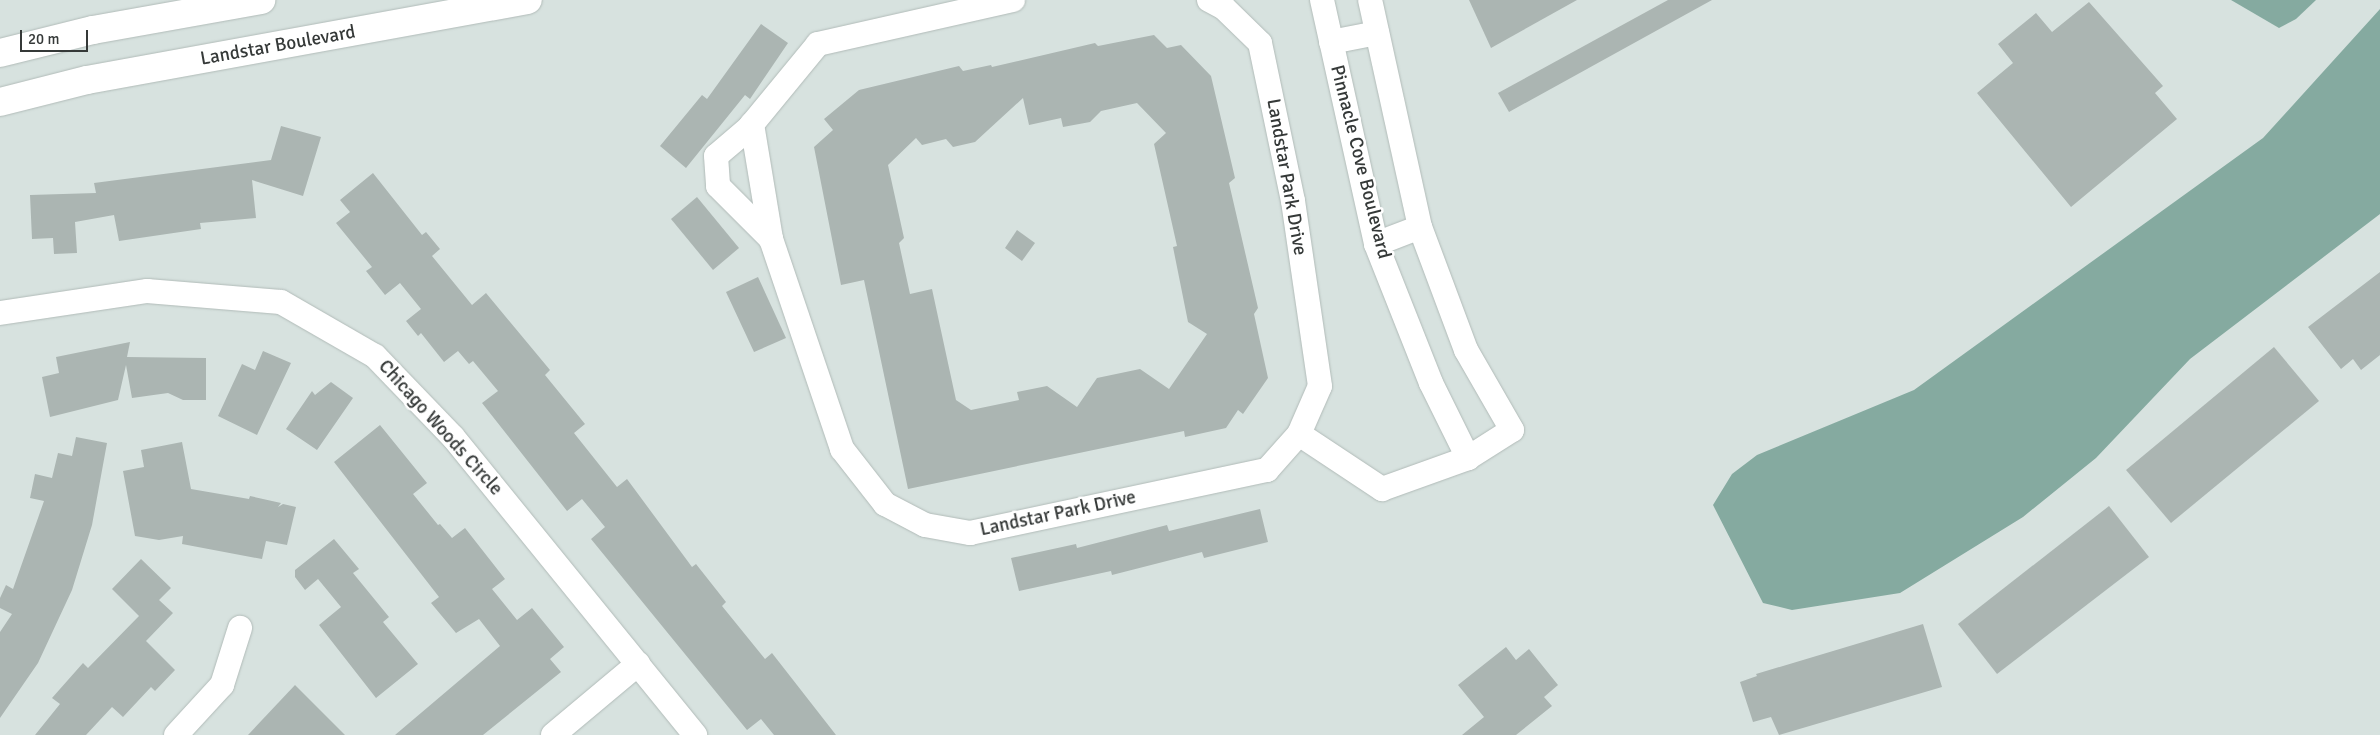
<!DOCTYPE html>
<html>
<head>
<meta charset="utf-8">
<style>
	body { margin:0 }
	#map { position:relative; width:2380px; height:735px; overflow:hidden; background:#d7e2df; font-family:Signika,sans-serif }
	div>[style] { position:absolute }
	.water>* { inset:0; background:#85aaa0 }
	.building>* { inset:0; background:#abb5b2 }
	.roads { filter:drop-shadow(0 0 1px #b1bbb8) drop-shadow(0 0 1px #b1bbb8) }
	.minor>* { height:24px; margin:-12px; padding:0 12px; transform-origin:12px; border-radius:12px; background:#fff }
	.tertiary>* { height:28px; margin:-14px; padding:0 14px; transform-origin:14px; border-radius:14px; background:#fff }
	span { translate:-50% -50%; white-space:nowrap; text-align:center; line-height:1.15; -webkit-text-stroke:5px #fff; paint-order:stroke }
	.street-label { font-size:19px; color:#353938 }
	.scale { position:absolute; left:20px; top:30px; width:68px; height:22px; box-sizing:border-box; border:2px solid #353938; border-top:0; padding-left:6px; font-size:15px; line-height:18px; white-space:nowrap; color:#353938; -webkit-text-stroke:4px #fff; paint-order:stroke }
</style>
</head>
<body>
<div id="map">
	<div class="water">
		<i style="clip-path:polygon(2231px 0,2316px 0,2296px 19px,2279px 28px)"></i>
		<i style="clip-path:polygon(2380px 9px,2380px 214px,2190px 359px,2096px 458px,2023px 517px,1900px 593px,1792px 610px,1763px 603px,1713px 505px,1732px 474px,1757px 455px,1914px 390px,2263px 138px)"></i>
	</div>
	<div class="building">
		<i style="clip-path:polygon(1469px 0,1577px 0,1491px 48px)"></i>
		<i style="clip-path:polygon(1668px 0,1712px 0,1509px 112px,1498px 93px)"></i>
		<i style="clip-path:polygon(2089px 2px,2163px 86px,2155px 93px,2177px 119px,2071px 207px,1977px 93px,2013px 63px,1998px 44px,2036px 13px,2052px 32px)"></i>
		<i style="clip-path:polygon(761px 24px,788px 43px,750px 99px,745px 95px,686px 168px,660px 146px,702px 95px,707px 99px)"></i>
		<i style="clip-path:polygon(evenodd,1154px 35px,1167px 48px,1181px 45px,1211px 76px,1235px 178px,1229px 183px,1258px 308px,1254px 314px,1268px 378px,1243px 414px,1238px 410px,1226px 428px,1185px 437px,1184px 431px,908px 489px,864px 280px,841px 285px,814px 147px,833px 130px,824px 119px,859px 90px,959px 66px,963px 71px,991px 65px,992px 67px,1095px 43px,1098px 46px,1154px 35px,1023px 98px,1029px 125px,1061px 118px,1063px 127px,1090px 122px,1101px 111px,1137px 103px,1166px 133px,1154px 144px,1177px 246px,1173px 247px,1188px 322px,1207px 334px,1169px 389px,1140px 369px,1097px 378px,1077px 407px,1047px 386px,1017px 392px,1019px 400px,971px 410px,956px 400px,932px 289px,910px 294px,899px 243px,904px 238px,888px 165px,916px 138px,922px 145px,946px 139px,953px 147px,975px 142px,1023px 98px)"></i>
		<i style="clip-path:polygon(281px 126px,321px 137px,303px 196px,252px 180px,256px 218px,200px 223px,201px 229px,119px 241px,114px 215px,75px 222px,77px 253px,54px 254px,53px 238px,32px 239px,30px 195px,96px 193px,94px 183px,271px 160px)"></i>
		<i style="clip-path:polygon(373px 173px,422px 235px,426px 232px,440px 249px,432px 256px,472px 305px,486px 293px,550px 370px,545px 375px,585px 424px,574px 433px,617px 487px,627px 479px,692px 567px,696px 564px,726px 602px,722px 606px,765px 659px,772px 653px,836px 735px,774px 735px,761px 719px,747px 730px,591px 539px,605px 527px,582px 499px,567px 511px,482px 403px,498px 391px,473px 361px,469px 364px,458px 351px,444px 362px,421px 333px,418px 336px,406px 321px,421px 309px,400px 283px,385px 295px,366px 271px,372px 267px,336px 223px,350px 212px,340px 200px)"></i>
		<i style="clip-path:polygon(697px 197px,739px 248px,713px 270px,671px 219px)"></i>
		<i style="clip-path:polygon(1017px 230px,1035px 243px,1022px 261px,1005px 248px)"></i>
		<i style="clip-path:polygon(2380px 272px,2380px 355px,2361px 370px,2353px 359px,2341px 369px,2308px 327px)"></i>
		<i style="clip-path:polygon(758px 277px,786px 338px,754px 352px,726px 292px)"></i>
		<i style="clip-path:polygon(130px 342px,127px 357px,206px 358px,206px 400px,183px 400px,168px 393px,132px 398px,126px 365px,118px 400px,50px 417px,42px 377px,59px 373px,56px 357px)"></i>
		<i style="clip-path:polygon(2274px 347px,2319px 401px,2171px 523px,2126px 470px)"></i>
		<i style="clip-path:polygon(263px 351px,291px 363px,257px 435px,218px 416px,242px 364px,255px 370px)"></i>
		<i style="clip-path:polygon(331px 382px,353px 398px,317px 450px,286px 429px,312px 391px,315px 395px)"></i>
		<i style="clip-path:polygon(380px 425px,427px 483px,413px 494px,438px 525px,440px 524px,452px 538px,465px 528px,505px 579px,492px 589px,517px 620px,532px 608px,564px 647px,550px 659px,561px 672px,483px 735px,395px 735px,500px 646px,479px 619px,456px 633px,431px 603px,439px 597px,334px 462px)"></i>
		<i style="clip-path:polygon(76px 437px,107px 443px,92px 525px,72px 590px,38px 663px,0 718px,0 632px,12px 614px,0 608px,0 598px,6px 585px,13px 589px,44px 501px,30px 498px,35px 474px,52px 478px,58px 453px,72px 456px)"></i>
		<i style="clip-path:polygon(182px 442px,191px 489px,249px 499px,250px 496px,281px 503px,278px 507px,283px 504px,296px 507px,287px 545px,266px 541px,262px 559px,182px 544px,183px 536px,159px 540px,135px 536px,123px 471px,144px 467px,141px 450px)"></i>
		<i style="clip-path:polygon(2109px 506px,2149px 557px,1997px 674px,1958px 624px)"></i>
		<i style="clip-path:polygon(1260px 509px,1268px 542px,1204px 558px,1202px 552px,1112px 575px,1111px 571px,1019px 591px,1011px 558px,1076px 544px,1077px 548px,1167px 525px,1169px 531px)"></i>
		<i style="clip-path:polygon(334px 539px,359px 569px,353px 573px,389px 617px,383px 622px,418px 664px,376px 698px,319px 625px,341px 607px,318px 579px,305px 590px,295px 577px,295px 570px)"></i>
		<i style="clip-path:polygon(141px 559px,171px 588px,159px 600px,173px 613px,146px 641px,175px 670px,155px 691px,151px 687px,123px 717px,112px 707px,86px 735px,35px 735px,60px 704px,52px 698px,83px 663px,88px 668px,139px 616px,112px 589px)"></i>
		<i style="clip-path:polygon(1923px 624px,1942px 687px,1779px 735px,1771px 717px,1753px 722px,1740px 682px,1757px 676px,1756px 674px)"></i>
		<i style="clip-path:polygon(1506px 647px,1516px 660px,1529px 649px,1558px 685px,1544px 697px,1552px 706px,1516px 735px,1462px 735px,1484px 717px,1458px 685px)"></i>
		<i style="clip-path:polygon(295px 685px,345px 735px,248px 735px)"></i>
	</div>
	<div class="roads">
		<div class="minor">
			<i style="left:1013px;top:0;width:200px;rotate:167.3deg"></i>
			<i style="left:818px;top:44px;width:109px;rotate:129.4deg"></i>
			<i style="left:749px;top:128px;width:43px;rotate:139.7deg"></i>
			<i style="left:716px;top:156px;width:30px;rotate:86deg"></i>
			<i style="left:718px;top:186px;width:75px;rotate:45deg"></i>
			<i style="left:771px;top:239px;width:222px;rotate:71.3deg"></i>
			<i style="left:842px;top:449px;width:70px;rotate:52deg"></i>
			<i style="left:885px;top:504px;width:45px;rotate:27.7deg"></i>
			<i style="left:925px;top:525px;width:46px;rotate:10.1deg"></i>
			<i style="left:970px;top:533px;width:304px;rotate:-12deg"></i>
			<i style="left:1267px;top:470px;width:48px;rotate:-48.4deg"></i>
			<i style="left:1299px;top:434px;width:52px;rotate:-66.4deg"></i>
			<i style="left:1320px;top:386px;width:187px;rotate:-98.3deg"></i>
			<i style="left:1293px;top:201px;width:161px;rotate:-101.8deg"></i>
			<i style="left:1260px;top:43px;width:50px;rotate:-135.8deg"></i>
			<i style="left:1224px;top:8px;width:17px;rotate:-152deg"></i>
			<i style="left:1322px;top:0;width:250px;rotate:77.5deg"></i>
			<i style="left:1376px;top:244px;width:149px;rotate:68.4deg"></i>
			<i style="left:1431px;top:383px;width:84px;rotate:63.7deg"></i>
			<i style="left:1331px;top:42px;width:47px;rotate:-11.1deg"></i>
			<i style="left:752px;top:124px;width:117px;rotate:80.6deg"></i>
			<i style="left:1376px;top:244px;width:47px;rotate:-21.1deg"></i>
			<i style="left:0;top:313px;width:149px;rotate:-8.5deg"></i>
			<i style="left:147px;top:291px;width:134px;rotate:4.7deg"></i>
			<i style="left:281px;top:302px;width:108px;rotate:29.9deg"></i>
			<i style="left:375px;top:356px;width:112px;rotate:46.1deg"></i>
			<i style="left:453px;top:437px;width:384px;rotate:50.9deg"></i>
			<i style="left:1299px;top:434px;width:100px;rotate:33.5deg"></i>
			<i style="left:1382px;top:489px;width:91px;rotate:-19.8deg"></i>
			<i style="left:1468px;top:458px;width:52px;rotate:-32.5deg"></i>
			<i style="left:1512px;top:430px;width:92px;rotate:-119.9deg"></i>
			<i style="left:1466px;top:350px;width:131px;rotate:-110.5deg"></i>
			<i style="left:1420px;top:227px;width:232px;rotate:-102.4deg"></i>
			<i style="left:176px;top:735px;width:68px;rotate:-47.4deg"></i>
			<i style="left:222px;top:685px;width:60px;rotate:-72.5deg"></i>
			<i style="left:553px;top:735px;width:111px;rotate:-39.9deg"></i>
		</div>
		<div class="tertiary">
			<i style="left:0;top:53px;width:96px;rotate:-13.9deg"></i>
			<i style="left:93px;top:30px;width:171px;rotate:-10.1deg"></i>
			<i style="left:0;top:102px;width:90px;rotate:-14.2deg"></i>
			<i style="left:87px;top:80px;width:448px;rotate:-10.3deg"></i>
		</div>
	</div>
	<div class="street-label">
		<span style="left:278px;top:46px;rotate:-10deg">Landstar Boulevard</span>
		<span style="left:1360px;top:162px;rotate:76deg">Pinnacle Cove Boulevard</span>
		<span style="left:1286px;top:177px;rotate:80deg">Landstar Park Drive</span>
		<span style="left:440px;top:428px;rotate:48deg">Chicago Woods Circle</span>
		<span style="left:1058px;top:514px;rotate:-12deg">Landstar Park Drive</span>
	</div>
	<div class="scale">20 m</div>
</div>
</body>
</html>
